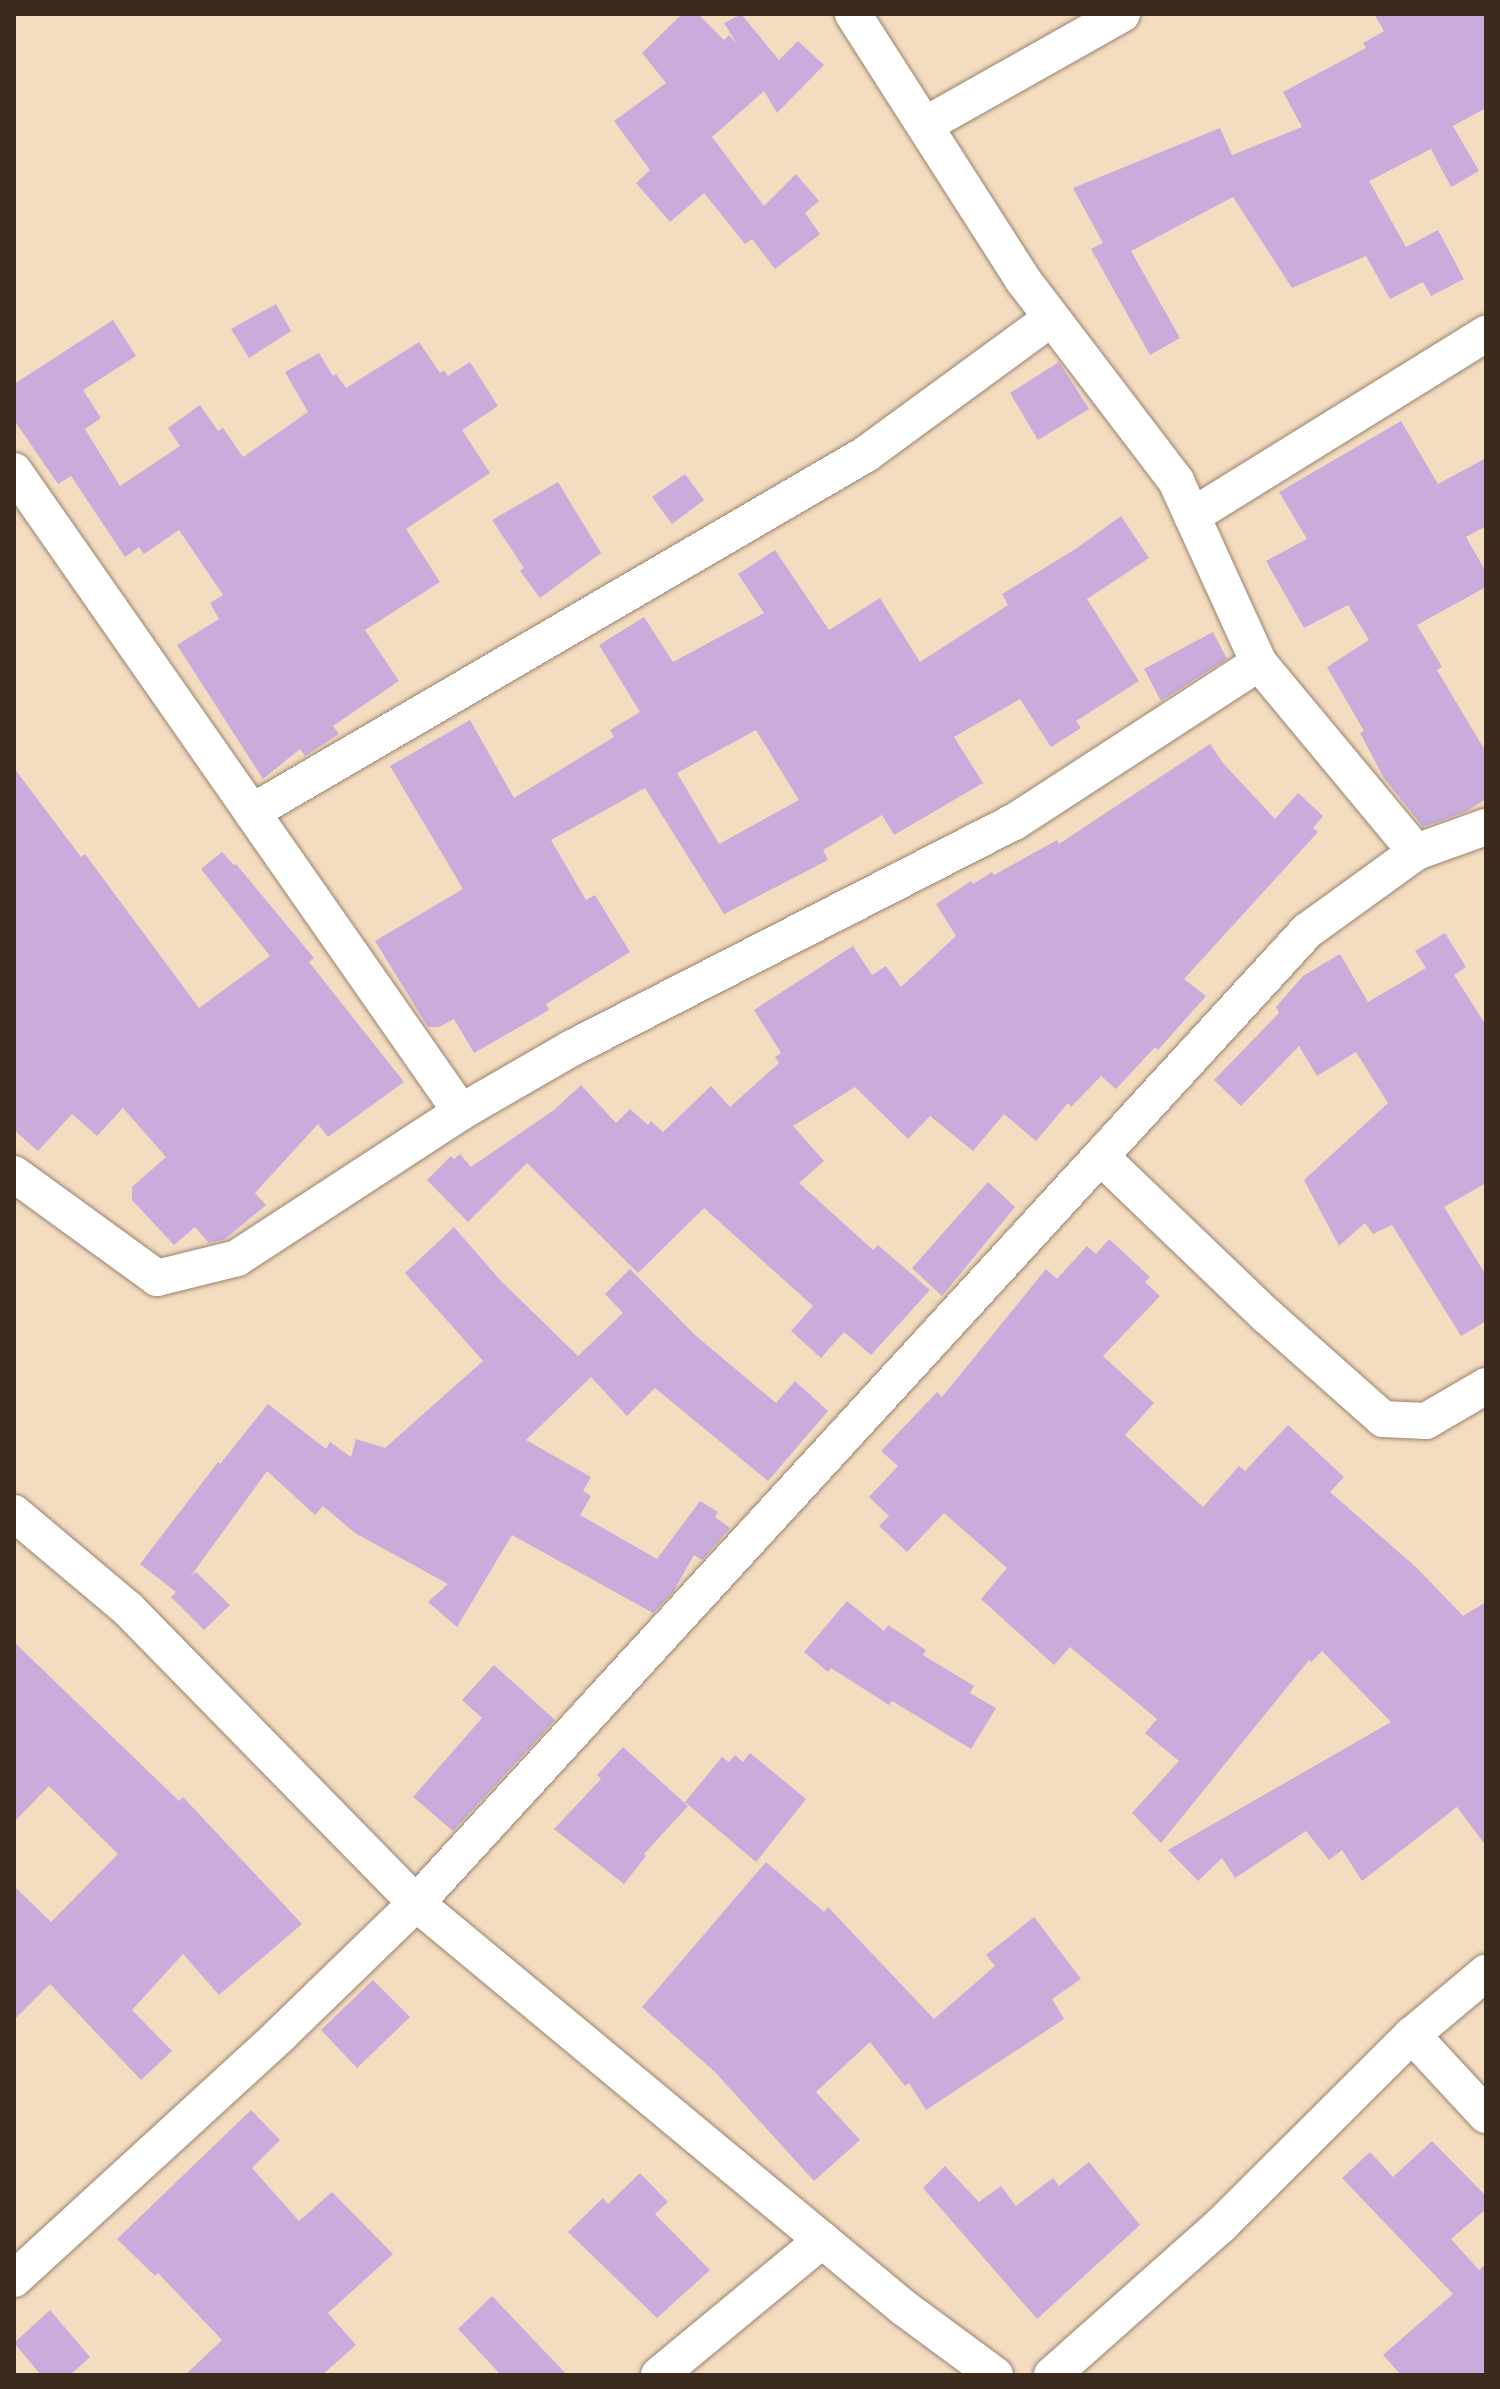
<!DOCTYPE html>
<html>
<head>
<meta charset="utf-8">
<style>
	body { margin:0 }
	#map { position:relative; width:1500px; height:2389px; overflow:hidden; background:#f4dcc0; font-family:Pangolin,sans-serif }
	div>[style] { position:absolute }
	.building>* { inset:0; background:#caacdc }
	.roads { filter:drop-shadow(0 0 2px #98836f) drop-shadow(0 0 2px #98836f) }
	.minor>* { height:36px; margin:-18px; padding:0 18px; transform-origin:18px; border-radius:18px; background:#fff }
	span { translate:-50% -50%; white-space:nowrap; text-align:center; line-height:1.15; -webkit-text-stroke:6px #fff; paint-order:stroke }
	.frame { position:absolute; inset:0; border:16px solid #3b2a1e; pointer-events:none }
</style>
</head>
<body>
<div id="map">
	<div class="building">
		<i style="clip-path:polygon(682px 14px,698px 14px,724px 40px,729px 35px,737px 44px,724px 23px,741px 14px,779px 60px,798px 41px,824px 65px,777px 113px,764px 91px,712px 137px,764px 206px,796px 174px,819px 201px,805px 213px,820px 234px,775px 269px,752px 239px,745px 244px,704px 193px,670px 222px,636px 183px,650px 170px,614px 121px,666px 83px,642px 53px)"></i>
		<i style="clip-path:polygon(1374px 14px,1486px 14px,1486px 108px,1453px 126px,1479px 171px,1451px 187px,1431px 149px,1369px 181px,1406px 247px,1438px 230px,1464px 279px,1431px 296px,1423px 282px,1390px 299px,1366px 256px,1292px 288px,1233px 197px,1131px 251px,1180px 338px,1150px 355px,1091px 249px,1103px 243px,1073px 188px,1220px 128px,1232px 155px,1302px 127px,1283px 92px,1366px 48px,1363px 43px,1384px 31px)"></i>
		<i style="clip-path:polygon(276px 304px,291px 331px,249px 358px,231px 329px)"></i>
		<i style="clip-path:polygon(113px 320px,136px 356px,83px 390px,101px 418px,85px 429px,120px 486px,180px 446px,168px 428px,200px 405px,218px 431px,223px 428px,243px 457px,308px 412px,285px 372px,319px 353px,333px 376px,336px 374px,346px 388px,419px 342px,440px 373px,444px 370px,448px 376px,470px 362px,498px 406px,462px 430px,490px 473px,406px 529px,440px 582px,365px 630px,399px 681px,333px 726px,339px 734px,305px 756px,300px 749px,263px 779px,177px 645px,219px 619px,210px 603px,223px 595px,179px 530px,144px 554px,139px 547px,125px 557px,71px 476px,58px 484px,14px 420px,14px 384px)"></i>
		<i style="clip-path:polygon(1059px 362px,1089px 409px,1038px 440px,1010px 393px)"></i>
		<i style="clip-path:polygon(1401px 421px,1438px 484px,1486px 458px,1486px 526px,1466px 537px,1486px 572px,1486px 587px,1417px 625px,1442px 667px,1437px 670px,1486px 752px,1486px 799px,1465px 812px,1423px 827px,1384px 778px,1360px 733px,1364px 731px,1327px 667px,1369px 640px,1348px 605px,1304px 628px,1266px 561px,1307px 539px,1279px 492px)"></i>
		<i style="clip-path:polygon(685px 474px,704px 500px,672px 524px,652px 497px)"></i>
		<i style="clip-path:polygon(558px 482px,601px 553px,540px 598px,520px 571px,524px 568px,492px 520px)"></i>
		<i style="clip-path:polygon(evenodd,1121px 516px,1149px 558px,1087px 599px,1139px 681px,1076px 721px,1081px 728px,1051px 747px,1020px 699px,954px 737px,983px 783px,894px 835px,882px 815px,823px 850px,828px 860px,724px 914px,645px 788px,551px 840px,586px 900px,595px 895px,630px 952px,546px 1004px,549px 1010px,474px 1053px,454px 1019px,439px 1027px,428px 1027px,375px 941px,463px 889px,390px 766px,470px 720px,514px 798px,614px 737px,610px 730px,640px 712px,599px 645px,644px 617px,673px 662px,764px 613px,738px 574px,775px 550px,829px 630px,880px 598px,920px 662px,1008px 605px,1002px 594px,1077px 548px,1121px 516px,756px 730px,799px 800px,719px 844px,677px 773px,756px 730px)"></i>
		<i style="clip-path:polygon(1213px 632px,1227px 659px,1161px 701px,1144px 669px)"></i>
		<i style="clip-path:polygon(1210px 744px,1223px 763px,1275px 819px,1298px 793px,1323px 816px,1313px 828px,1318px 832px,1184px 979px,1206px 996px,1158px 1050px,1155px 1047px,1116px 1089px,1101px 1076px,1071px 1107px,1068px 1103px,1036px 1141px,1004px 1114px,973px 1151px,930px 1116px,908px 1139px,855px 1087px,793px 1126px,824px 1161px,799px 1183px,873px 1250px,878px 1245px,930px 1290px,871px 1355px,844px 1332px,821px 1358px,791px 1331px,813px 1306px,704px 1208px,638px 1273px,527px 1163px,468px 1222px,427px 1180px,451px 1156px,454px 1159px,460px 1154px,471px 1167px,554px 1110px,581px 1085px,616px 1123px,630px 1109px,648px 1125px,651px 1121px,663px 1132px,711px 1086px,730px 1107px,779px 1063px,775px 1057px,781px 1053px,754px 1010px,853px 946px,872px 975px,886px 966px,901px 987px,956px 936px,936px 904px,971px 881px,973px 884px,992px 872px,994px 875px,1057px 840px,1059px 844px)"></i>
		<i style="clip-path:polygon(14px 768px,81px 857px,85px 854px,199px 1008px,270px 956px,201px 869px,222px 852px,234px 865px,236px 864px,314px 958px,309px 962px,404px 1082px,328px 1137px,318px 1124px,255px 1193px,266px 1205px,225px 1239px,209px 1243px,195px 1227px,174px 1245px,132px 1200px,132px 1187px,166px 1157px,123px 1108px,97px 1136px,72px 1114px,38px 1151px,14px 1130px)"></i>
		<i style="clip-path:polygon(1445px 933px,1466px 967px,1454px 975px,1486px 1025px,1486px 1183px,1444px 1207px,1486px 1275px,1486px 1321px,1461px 1336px,1392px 1225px,1373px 1234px,1365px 1223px,1339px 1246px,1304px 1180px,1388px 1103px,1356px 1052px,1317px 1076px,1299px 1046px,1241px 1106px,1214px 1080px,1279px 1013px,1276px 1007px,1303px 976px,1340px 954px,1368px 1002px,1426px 968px,1415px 951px)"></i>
		<i style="clip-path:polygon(988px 1182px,1015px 1207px,942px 1296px,912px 1268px)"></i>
		<i style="clip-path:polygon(454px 1227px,501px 1281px,578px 1356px,623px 1313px,605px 1294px,630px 1269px,695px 1335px,776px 1403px,795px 1381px,828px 1411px,768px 1481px,655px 1388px,627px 1416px,591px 1377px,526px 1440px,591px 1477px,583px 1491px,591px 1496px,580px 1515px,657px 1559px,700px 1501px,718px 1512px,715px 1517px,730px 1528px,702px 1560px,694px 1555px,673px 1592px,653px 1613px,512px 1535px,457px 1627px,428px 1602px,448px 1584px,355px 1533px,323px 1506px,315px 1515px,267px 1471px,190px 1577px,196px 1572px,230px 1605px,204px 1630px,171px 1597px,176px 1592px,140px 1564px,218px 1462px,220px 1464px,268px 1404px,326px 1449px,330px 1442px,351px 1457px,356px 1439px,385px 1448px,483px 1361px,405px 1273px)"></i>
		<i style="clip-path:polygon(1109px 1239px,1150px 1277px,1145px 1282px,1160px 1296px,1103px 1356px,1154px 1403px,1125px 1435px,1203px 1507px,1239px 1466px,1245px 1471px,1288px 1425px,1344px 1477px,1330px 1492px,1417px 1568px,1463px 1616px,1486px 1602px,1486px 1846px,1457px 1807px,1362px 1881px,1342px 1850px,1329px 1860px,1306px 1831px,1235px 1878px,1222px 1858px,1198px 1881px,1168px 1850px,1391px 1722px,1322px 1651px,1311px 1662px,1309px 1660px,1161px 1843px,1132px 1813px,1179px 1761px,1145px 1733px,1157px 1719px,1070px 1647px,1054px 1665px,981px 1599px,1007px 1568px,944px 1513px,907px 1552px,879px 1526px,889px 1516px,869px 1497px,898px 1466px,881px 1451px,937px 1392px,942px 1397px,1046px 1269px,1057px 1279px,1087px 1246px,1096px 1254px)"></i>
		<i style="clip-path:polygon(847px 1601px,884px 1631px,888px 1625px,926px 1650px,923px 1655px,974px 1686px,970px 1693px,996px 1708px,971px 1749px,892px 1701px,889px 1705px,831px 1668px,828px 1672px,804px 1652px)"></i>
		<i style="clip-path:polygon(14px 1642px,179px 1801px,183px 1797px,302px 1924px,219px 1995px,183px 1954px,132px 2010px,172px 2051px,141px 2080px,50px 1984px,14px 2020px,14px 1886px,51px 1922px,118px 1854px,49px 1786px,14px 1822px)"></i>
		<i style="clip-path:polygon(494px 1665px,555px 1720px,453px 1831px,413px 1797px,482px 1718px,462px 1700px)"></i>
		<i style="clip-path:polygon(623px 1747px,688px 1806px,644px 1854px,646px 1856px,624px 1884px,554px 1829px,601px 1779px,597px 1775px)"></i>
		<i style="clip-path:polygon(750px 1753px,806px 1799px,756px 1862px,685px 1802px,722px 1757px,729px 1762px,735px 1755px,743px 1762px)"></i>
		<i style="clip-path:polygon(766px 1862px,824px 1912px,828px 1907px,934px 2019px,995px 1966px,986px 1955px,1034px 1917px,1081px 1979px,1052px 1999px,1064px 2019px,926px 2110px,909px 2083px,905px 2086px,870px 2042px,816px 2092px,860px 2140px,814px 2181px,715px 2072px,642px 2007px)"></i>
		<i style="clip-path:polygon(373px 1980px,410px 2017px,357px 2068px,321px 2030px)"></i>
		<i style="clip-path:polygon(251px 2110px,280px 2140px,252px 2168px,299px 2221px,332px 2192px,393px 2254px,328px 2313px,356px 2345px,322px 2375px,185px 2375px,222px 2340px,158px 2273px,155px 2276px,117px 2239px)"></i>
		<i style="clip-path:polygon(1432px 2141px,1486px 2196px,1486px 2209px,1451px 2239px,1479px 2270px,1486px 2264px,1486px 2375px,1401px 2375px,1383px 2355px,1453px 2294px,1342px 2178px,1370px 2152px,1393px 2177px)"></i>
		<i style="clip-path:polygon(1089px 2162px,1140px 2225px,1037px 2319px,923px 2188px,945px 2166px,979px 2202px,1001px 2186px,1016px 2206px,1053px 2178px,1059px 2186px)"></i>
		<i style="clip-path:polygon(640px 2173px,668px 2202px,655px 2214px,710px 2270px,657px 2318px,568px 2232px,603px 2198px,608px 2204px)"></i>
		<i style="clip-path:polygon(492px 2296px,567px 2375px,501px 2375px,458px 2329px)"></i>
		<i style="clip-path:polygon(50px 2310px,90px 2357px,70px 2375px,41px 2375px,14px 2343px)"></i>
	</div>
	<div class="roads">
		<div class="minor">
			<i style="left:853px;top:14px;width:316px;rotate:57.4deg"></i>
			<i style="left:1023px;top:280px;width:253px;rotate:52.7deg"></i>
			<i style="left:1176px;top:481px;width:200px;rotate:65.5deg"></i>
			<i style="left:1259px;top:663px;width:246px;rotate:50.3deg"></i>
			<i style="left:925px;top:125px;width:226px;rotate:-29.4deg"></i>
			<i style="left:14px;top:471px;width:416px;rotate:55.1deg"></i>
			<i style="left:1192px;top:516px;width:346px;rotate:-31.8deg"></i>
			<i style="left:461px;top:1112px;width:366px;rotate:-124.9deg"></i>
			<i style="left:252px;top:812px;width:711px;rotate:-30.24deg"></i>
			<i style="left:866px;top:454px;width:230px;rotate:-36.2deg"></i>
			<i style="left:1102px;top:1158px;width:228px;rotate:43.8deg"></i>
			<i style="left:1267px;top:1316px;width:155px;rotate:41.6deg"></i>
			<i style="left:1383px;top:1419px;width:43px;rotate:2.7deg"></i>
			<i style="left:1426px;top:1421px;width:69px;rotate:-30.3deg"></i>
			<i style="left:14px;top:1174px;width:177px;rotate:36deg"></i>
			<i style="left:157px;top:1278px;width:82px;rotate:-14deg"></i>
			<i style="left:237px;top:1258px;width:267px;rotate:-33.1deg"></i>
			<i style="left:461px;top:1112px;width:128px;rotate:-30deg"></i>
			<i style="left:572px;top:1048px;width:496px;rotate:-27.1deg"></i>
			<i style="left:1014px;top:822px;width:292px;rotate:-33deg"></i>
			<i style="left:14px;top:1513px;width:149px;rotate:40.1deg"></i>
			<i style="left:128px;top:1609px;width:412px;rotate:45.6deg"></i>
			<i style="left:416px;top:1903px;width:634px;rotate:39.69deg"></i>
			<i style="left:904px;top:2308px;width:113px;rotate:36.4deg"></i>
			<i style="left:1412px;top:2035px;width:109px;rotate:47.2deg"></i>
			<i style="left:14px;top:2279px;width:361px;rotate:-42.5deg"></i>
			<i style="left:280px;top:2035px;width:190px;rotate:-44.1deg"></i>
			<i style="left:416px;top:1903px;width:1319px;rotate:-47.49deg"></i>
			<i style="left:1307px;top:931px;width:135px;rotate:-35.9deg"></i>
			<i style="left:1416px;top:852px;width:74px;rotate:-19.7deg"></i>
			<i style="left:659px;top:2375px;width:212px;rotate:-39.6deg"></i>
			<i style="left:1052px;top:2375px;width:225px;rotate:-41.6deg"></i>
			<i style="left:1220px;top:2226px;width:271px;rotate:-44.9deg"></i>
			<i style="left:1412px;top:2035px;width:97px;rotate:-40deg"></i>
		</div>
	</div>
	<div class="frame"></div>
</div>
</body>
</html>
